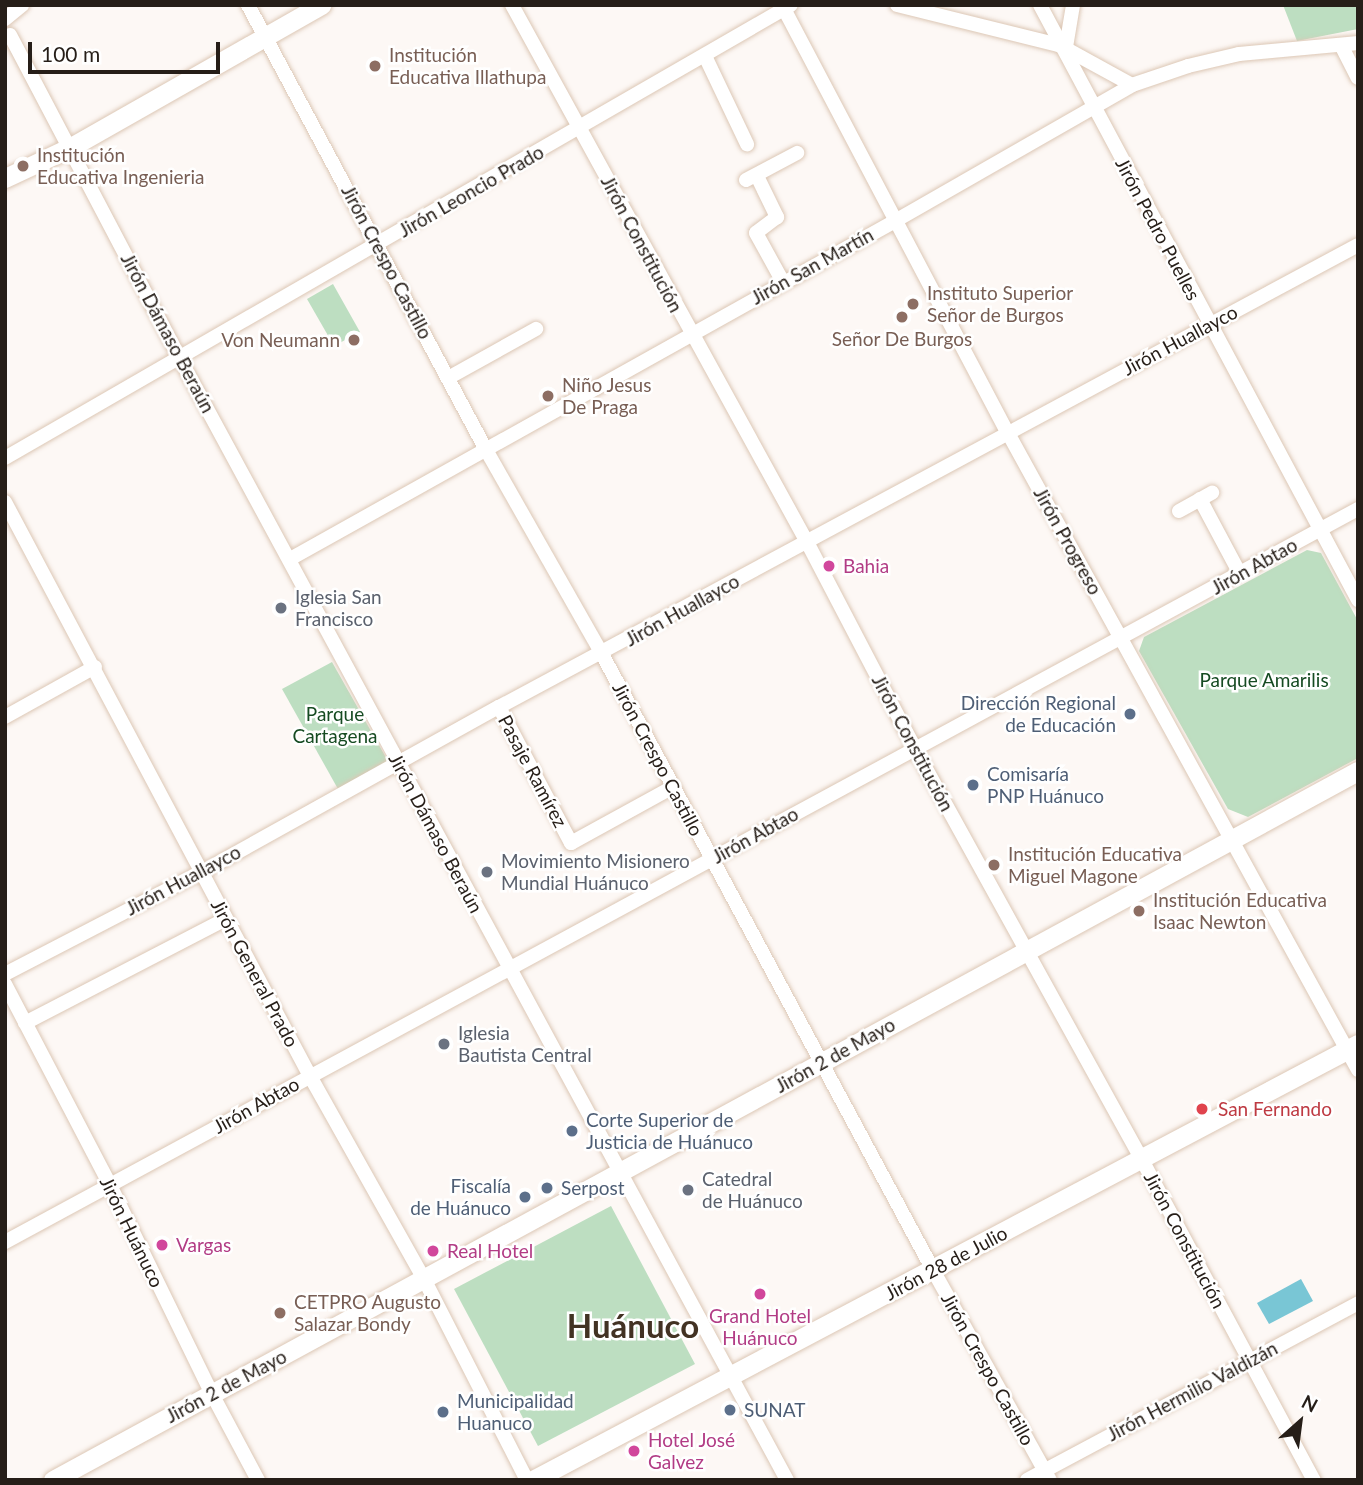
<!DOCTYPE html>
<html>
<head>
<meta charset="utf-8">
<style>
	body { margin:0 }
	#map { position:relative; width:1363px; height:1485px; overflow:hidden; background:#fdf8f5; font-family:Lato,sans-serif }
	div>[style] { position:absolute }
	.green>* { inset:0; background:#bddec1 }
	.water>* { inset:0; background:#79c6d5 }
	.roads { filter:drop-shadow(0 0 2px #dcc7b5) drop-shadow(0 0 2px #dcc7b5) }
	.street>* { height:14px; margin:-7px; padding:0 7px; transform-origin:7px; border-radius:7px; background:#fff }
	.secondary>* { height:19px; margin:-9.5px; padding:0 9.5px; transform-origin:9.5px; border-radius:9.5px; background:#fff }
	.dots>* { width:19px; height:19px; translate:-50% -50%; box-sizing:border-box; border:4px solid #fff; border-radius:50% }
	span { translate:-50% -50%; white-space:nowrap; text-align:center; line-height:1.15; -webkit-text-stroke:5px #fff; paint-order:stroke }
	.education-label { font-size:19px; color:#785e54 }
	.left { translate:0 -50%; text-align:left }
	.right { translate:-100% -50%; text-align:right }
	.street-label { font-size:19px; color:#261e18 }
	.hotel-label { font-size:19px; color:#b23c85 }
	.worship-label { font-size:19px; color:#5b616d }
	.park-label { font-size:19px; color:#164b22 }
	.service-label { font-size:19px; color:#4e5e75 }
	.health-label { font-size:19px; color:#be3a42 }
	.town-label { font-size:33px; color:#423223; font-weight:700 }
	.frame { position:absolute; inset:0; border:7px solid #261e18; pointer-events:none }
	.north { position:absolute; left:1265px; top:1387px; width:70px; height:70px; -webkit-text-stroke:5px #fff; paint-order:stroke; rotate:28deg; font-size:19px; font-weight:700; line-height:28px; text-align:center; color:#261e18 }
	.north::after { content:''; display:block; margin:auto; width:24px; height:32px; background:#261e18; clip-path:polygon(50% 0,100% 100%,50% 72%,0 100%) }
	.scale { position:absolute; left:28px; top:42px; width:192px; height:32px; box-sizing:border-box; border:4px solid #261e18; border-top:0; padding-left:9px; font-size:21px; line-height:24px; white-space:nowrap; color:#261e18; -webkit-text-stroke:5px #fff; paint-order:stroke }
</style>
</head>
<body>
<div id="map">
	<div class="green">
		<i style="clip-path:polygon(1283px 5px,1358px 5px,1358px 29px,1297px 41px)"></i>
		<i style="clip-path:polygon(333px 284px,360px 332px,334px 346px,307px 299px)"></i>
		<i style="clip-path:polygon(1307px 550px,1321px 553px,1358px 621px,1358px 758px,1248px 817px,1228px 809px,1139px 651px,1144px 637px)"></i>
		<i style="clip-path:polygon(332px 662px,388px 761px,338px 789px,282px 689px)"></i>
		<i style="clip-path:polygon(611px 1206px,695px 1364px,538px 1446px,454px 1289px)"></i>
	</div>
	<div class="water">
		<i style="clip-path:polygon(1301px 1279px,1313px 1301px,1269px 1324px,1257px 1303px)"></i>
	</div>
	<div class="roads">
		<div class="street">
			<i style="left:248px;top:5px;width:502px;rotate:61.85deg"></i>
			<i style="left:485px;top:448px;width:237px;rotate:60.4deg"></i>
			<i style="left:602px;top:654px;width:699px;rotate:61.75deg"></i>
			<i style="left:933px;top:1270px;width:240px;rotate:60.9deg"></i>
			<i style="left:512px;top:5px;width:613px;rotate:61.22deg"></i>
			<i style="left:807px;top:542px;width:231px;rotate:62.4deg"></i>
			<i style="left:914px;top:747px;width:470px;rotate:61.1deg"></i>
			<i style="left:1141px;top:1158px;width:366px;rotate:61.8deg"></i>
			<i style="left:782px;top:5px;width:484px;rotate:62.2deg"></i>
			<i style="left:1008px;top:433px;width:727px;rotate:61.21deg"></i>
			<i style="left:897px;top:5px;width:167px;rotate:13.9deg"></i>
			<i style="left:1059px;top:45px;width:83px;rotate:28.7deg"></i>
			<i style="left:1040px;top:5px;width:675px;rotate:61.88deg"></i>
			<i style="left:5px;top:19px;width:22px;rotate:-39deg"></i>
			<i style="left:10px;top:35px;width:364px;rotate:62.3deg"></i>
			<i style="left:179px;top:357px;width:1277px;rotate:61.57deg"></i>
			<i style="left:1341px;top:45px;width:37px;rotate:63deg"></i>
			<i style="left:1066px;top:47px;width:43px;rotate:-80.5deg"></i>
			<i style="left:705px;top:56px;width:98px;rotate:64.5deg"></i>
			<i style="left:757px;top:176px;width:46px;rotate:64deg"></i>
			<i style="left:777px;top:217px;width:26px;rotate:143deg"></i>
			<i style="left:756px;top:233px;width:56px;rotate:61.1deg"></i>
			<i style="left:746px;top:180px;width:58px;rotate:-27.9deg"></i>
			<i style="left:448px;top:378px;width:101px;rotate:-29.1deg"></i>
			<i style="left:5px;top:458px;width:907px;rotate:-29.96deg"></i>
			<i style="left:1200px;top:499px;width:85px;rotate:61.9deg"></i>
			<i style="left:5px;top:502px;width:650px;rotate:62.02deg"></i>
			<i style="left:310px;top:1076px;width:233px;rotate:60.7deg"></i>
			<i style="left:424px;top:1279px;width:226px;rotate:62.9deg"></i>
			<i style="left:1179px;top:511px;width:38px;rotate:-29deg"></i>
			<i style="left:290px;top:559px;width:693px;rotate:-29.19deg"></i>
			<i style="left:895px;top:221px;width:273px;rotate:-29.8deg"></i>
			<i style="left:1132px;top:85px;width:59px;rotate:-18.7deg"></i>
			<i style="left:1188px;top:66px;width:52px;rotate:-13.2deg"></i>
			<i style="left:1239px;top:54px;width:120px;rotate:-5.3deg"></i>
			<i style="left:499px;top:707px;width:154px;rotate:62.1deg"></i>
			<i style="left:571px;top:843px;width:116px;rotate:-28.8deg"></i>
			<i style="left:5px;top:717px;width:103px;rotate:-29.1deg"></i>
			<i style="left:5px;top:974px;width:222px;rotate:-27.4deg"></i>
			<i style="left:202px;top:872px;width:340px;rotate:-29.1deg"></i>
			<i style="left:499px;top:707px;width:975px;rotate:-28.27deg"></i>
			<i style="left:5px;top:984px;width:227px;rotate:62.4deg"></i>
			<i style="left:110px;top:1185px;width:233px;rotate:64deg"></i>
			<i style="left:212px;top:1394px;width:98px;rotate:61.9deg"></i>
			<i style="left:25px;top:1023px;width:226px;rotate:-27.4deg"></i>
			<i style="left:5px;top:1242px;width:1539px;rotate:-28.45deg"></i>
			<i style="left:1027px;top:1480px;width:375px;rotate:-28.1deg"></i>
		</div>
		<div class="secondary">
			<i style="left:5px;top:178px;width:73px;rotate:-25.2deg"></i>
			<i style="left:71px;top:147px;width:288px;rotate:-29.6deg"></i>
			<i style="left:53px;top:1480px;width:1485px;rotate:-28.52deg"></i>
			<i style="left:533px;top:1480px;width:933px;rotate:-27.86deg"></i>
		</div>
	</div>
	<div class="dots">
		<i style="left:375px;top:66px;background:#8d6e63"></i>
		<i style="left:23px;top:166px;background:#8d6e63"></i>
		<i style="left:913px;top:304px;background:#8d6e63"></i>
		<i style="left:902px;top:317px;background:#8d6e63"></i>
		<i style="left:354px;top:340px;background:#8d6e63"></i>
		<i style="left:548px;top:396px;background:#8d6e63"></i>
		<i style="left:829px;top:566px;background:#d1479c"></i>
		<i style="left:281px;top:608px;background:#6b7280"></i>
		<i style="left:1130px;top:714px;background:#5c6f8a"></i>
		<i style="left:973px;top:785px;background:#5c6f8a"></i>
		<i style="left:994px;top:865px;background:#8d6e63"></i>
		<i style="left:487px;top:872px;background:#6b7280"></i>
		<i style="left:1139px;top:911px;background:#8d6e63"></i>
		<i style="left:444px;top:1044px;background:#6b7280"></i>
		<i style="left:1202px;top:1109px;background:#e0444e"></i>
		<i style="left:572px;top:1131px;background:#5c6f8a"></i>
		<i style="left:547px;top:1188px;background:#5c6f8a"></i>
		<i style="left:688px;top:1190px;background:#6b7280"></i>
		<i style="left:525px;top:1197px;background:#5c6f8a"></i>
		<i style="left:162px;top:1245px;background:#d1479c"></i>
		<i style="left:433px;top:1251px;background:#d1479c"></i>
		<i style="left:760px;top:1294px;background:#d1479c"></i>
		<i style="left:280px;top:1313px;background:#8d6e63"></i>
		<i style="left:730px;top:1410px;background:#5c6f8a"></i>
		<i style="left:443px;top:1412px;background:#5c6f8a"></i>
		<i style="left:634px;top:1451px;background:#d1479c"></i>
	</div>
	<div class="education-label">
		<span class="left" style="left:389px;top:66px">Institución<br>Educativa Illathupa</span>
		<span class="left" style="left:37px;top:166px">Institución<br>Educativa Ingenieria</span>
		<span class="left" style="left:927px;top:304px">Instituto Superior<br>Señor de Burgos</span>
		<span style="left:902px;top:339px">Señor De Burgos</span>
		<span class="right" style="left:340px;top:340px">Von Neumann</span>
		<span class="left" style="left:562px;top:396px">Niño Jesus<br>De Praga</span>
		<span class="left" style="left:1008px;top:865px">Institución Educativa<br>Miguel Magone</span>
		<span class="left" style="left:1153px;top:911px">Institución Educativa<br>Isaac Newton</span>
		<span class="left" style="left:294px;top:1313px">CETPRO Augusto<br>Salazar Bondy</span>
	</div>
	<div class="street-label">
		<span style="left:471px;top:191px;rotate:-30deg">Jirón Leoncio Prado</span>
		<span style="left:1158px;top:229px;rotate:62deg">Jirón Pedro Puelles</span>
		<span style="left:642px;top:244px;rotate:62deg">Jirón Constitución</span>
		<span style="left:387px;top:262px;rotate:62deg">Jirón Crespo Castillo</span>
		<span style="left:812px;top:266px;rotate:-29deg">Jirón San Martín</span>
		<span style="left:168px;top:333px;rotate:62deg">Jirón Dámaso Beraún</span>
		<span style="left:1180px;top:340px;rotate:-28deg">Jirón Huallayco</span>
		<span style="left:1068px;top:541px;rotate:61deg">Jirón Progreso</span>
		<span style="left:1254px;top:566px;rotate:-29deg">Jirón Abtao</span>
		<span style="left:682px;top:610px;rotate:-29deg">Jirón Huallayco</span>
		<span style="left:913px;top:743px;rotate:62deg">Jirón Constitución</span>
		<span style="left:658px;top:759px;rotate:62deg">Jirón Crespo Castillo</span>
		<span style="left:533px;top:771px;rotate:62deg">Pasaje Ramírez</span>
		<span style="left:436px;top:833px;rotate:62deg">Jirón Dámaso Beraún</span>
		<span style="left:755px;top:835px;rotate:-29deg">Jirón Abtao</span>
		<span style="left:183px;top:880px;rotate:-28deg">Jirón Huallayco</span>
		<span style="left:255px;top:973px;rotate:62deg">Jirón General Prado</span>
		<span style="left:835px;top:1055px;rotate:-29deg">Jirón 2 de Mayo</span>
		<span style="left:256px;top:1105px;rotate:-29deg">Jirón Abtao</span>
		<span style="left:132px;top:1232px;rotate:64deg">Jirón Huánuco</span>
		<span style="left:1185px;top:1240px;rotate:62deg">Jirón Constitución</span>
		<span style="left:946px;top:1263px;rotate:-28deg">Jirón 28 de Julio</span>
		<span style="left:988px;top:1369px;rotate:61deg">Jirón Crespo Castillo</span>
		<span style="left:226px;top:1386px;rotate:-28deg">Jirón 2 de Mayo</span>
		<span style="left:1192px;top:1391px;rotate:-28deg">Jirón Hermilio Valdizán</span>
	</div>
	<div class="hotel-label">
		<span class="left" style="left:843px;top:566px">Bahia</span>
		<span class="left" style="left:176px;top:1245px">Vargas</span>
		<span class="left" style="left:447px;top:1251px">Real Hotel</span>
		<span style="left:760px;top:1327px">Grand Hotel<br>Huánuco</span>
		<span class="left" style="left:648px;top:1451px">Hotel José<br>Galvez</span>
	</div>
	<div class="worship-label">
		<span class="left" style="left:295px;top:608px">Iglesia San<br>Francisco</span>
		<span class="left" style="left:501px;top:872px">Movimiento Misionero<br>Mundial Huánuco</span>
		<span class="left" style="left:458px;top:1044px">Iglesia<br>Bautista Central</span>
		<span class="left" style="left:702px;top:1190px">Catedral<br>de Huánuco</span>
	</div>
	<div class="park-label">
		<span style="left:1264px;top:680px">Parque Amarilis</span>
		<span style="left:335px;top:725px">Parque<br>Cartagena</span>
	</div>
	<div class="service-label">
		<span class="right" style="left:1116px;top:714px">Dirección Regional<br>de Educación</span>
		<span class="left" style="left:987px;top:785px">Comisaría<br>PNP Huánuco</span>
		<span class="left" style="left:586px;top:1131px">Corte Superior de<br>Justicia de Huánuco</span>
		<span class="right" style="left:511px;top:1197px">Fiscalía<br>de Huánuco</span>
		<span class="left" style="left:561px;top:1188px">Serpost</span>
		<span class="left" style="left:457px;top:1412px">Municipalidad<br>Huanuco</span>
		<span class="left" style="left:744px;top:1410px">SUNAT</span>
	</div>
	<div class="health-label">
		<span class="left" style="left:1218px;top:1109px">San Fernando</span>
	</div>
	<div class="town-label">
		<span style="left:633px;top:1326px">Huánuco</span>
	</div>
	<div class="frame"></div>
	<div class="north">N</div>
	<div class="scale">100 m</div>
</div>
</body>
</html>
